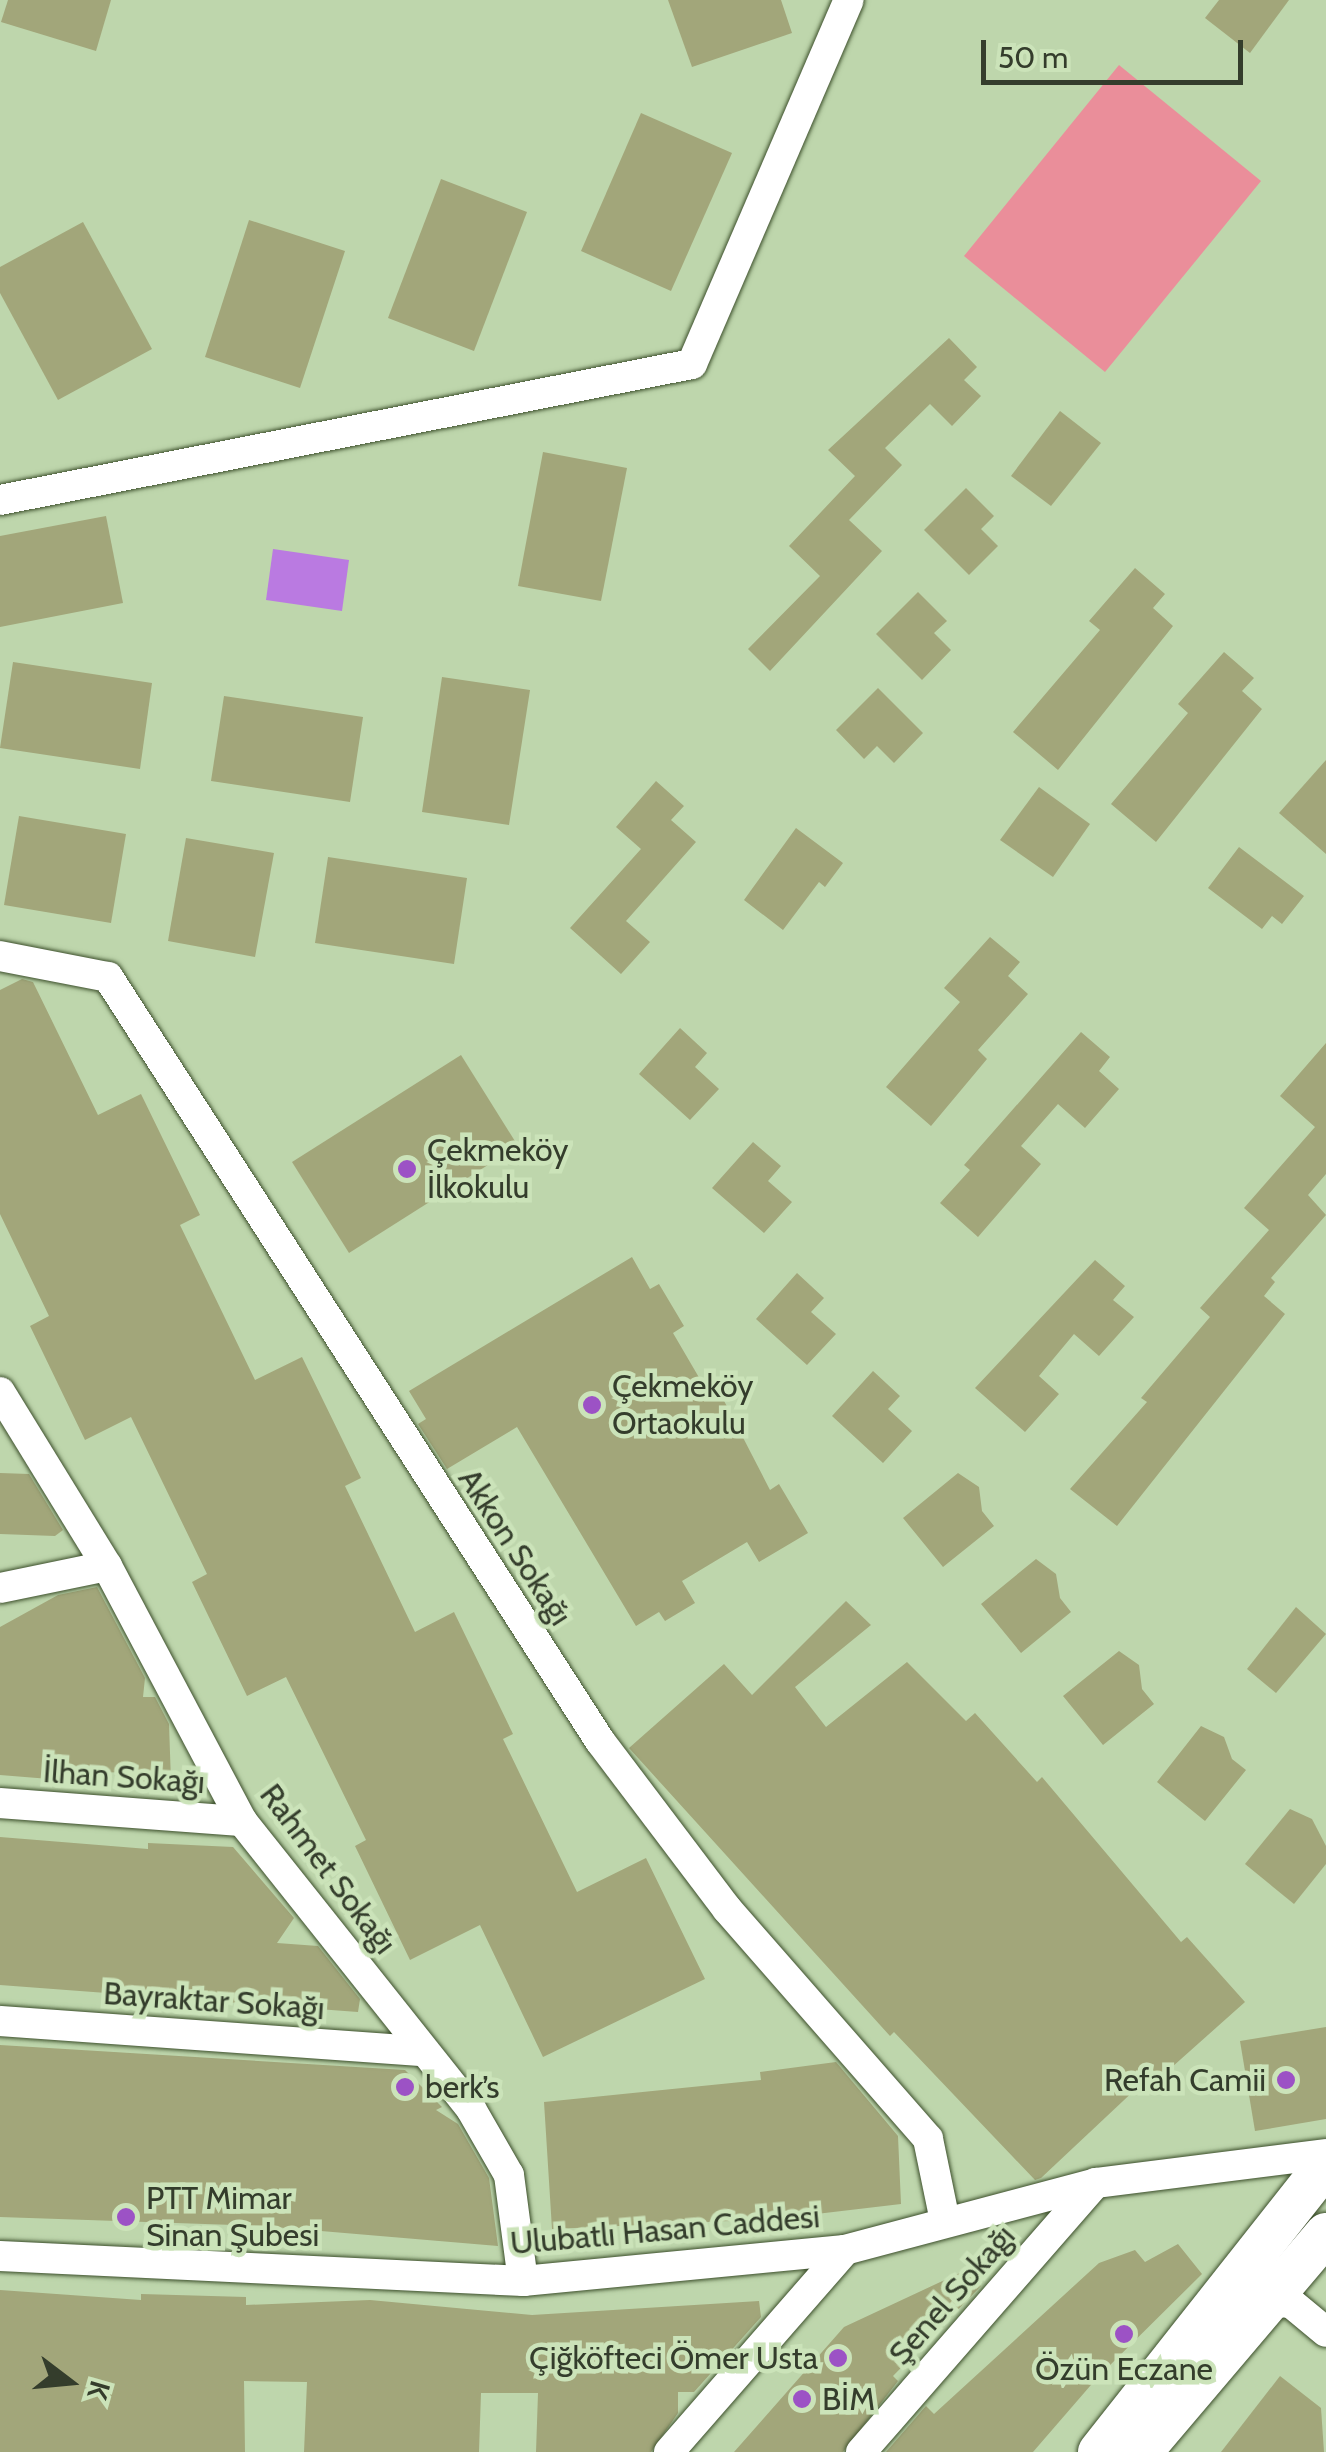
<!DOCTYPE html>
<html>
<head>
<meta charset="utf-8">
<style>
	body { margin:0 }
	#map { position:relative; width:1326px; height:2452px; overflow:hidden; background:#bed6ac; font-family:Cabin,sans-serif }
	div>[style] { position:absolute }
	.green>* { inset:0; background:#ea8e9a }
	.water>* { inset:0; background:#ba7ae1 }
	.building>* { inset:0; background:#a2a67a }
	.roads { filter:drop-shadow(0 0 2px #3c4f2b) drop-shadow(0 0 2px #3c4f2b) }
	.minor>* { height:30px; margin:-15px; padding:0 15px; transform-origin:15px; border-radius:15px; background:#fff }
	.secondary>* { height:42px; margin:-21px; padding:0 21px; transform-origin:21px; border-radius:21px; background:#fff }
	.dots>* { width:28px; height:28px; translate:-50% -50%; box-sizing:border-box; border:5px solid #cbe3b9; border-radius:50% }
	span { translate:-50% -50%; white-space:nowrap; text-align:center; line-height:1.15; -webkit-text-stroke:9px #cbe3b9; paint-order:stroke }
	.poi-label { font-size:32px; color:#343d2c }
	.left { translate:0 -50%; text-align:left }
	.right { translate:-100% -50%; text-align:right }
	.street-label { font-size:32px; color:#343d2c }
	.north { position:absolute; left:20px; top:2332px; width:100px; height:100px; -webkit-text-stroke:8px #cbe3b9; paint-order:stroke; rotate:106deg; font-size:28px; font-weight:700; line-height:40px; text-align:center; color:#343d2c }
	.north::after { content:''; display:block; margin:auto; width:35px; height:45px; background:#343d2c; clip-path:polygon(50% 0,100% 100%,50% 72%,0 100%) }
	.scale { position:absolute; left:981px; top:40px; width:262px; height:45px; box-sizing:border-box; border:5px solid #343d2c; border-top:0; padding-left:12px; font-size:30px; line-height:35px; white-space:nowrap; color:#343d2c; -webkit-text-stroke:8px #cbe3b9; paint-order:stroke }
</style>
</head>
<body>
<div id="map">
	<div class="green">
		<i style="clip-path:polygon(1119px 65px,1261px 181px,1105px 372px,964px 256px)"></i>
	</div>
	<div class="water">
		<i style="clip-path:polygon(273px 549px,349px 560px,342px 611px,266px 600px)"></i>
	</div>
	<div class="building">
		<i style="clip-path:polygon(8px 0,111px 0,96px 51px,1px 22px)"></i>
		<i style="clip-path:polygon(668px 0,781px 0,792px 33px,692px 67px)"></i>
		<i style="clip-path:polygon(1219px 0,1289px 0,1250px 53px,1205px 18px)"></i>
		<i style="clip-path:polygon(641px 113px,732px 153px,671px 291px,581px 251px)"></i>
		<i style="clip-path:polygon(441px 179px,527px 212px,474px 351px,388px 318px)"></i>
		<i style="clip-path:polygon(249px 220px,345px 251px,300px 388px,205px 357px)"></i>
		<i style="clip-path:polygon(83px 222px,152px 349px,58px 400px,0 293px,0 267px)"></i>
		<i style="clip-path:polygon(949px 338px,977px 367px,964px 380px,981px 396px,952px 426px,930px 404px,885px 448px,902px 465px,849px 520px,882px 551px,770px 671px,748px 649px,820px 576px,789px 546px,855px 476px,828px 450px)"></i>
		<i style="clip-path:polygon(1060px 411px,1101px 443px,1051px 506px,1011px 476px)"></i>
		<i style="clip-path:polygon(543px 452px,627px 468px,601px 601px,518px 586px)"></i>
		<i style="clip-path:polygon(966px 488px,994px 516px,981px 529px,998px 546px,969px 575px,924px 530px)"></i>
		<i style="clip-path:polygon(106px 516px,123px 603px,0 627px,0 536px)"></i>
		<i style="clip-path:polygon(1135px 568px,1165px 594px,1153px 608px,1173px 626px,1058px 770px,1013px 732px,1100px 630px,1089px 621px)"></i>
		<i style="clip-path:polygon(918px 592px,947px 621px,934px 633px,951px 650px,922px 680px,876px 634px)"></i>
		<i style="clip-path:polygon(1224px 652px,1254px 678px,1242px 691px,1262px 709px,1156px 842px,1111px 804px,1188px 713px,1178px 704px)"></i>
		<i style="clip-path:polygon(13px 662px,152px 683px,140px 769px,0 748px)"></i>
		<i style="clip-path:polygon(442px 677px,530px 690px,509px 825px,422px 812px)"></i>
		<i style="clip-path:polygon(878px 688px,923px 733px,894px 763px,877px 746px,864px 759px,836px 730px)"></i>
		<i style="clip-path:polygon(224px 696px,363px 717px,350px 802px,211px 781px)"></i>
		<i style="clip-path:polygon(1326px 760px,1326px 854px,1279px 813px)"></i>
		<i style="clip-path:polygon(656px 781px,684px 806px,671px 820px,696px 842px,626px 921px,650px 942px,621px 974px,570px 928px,641px 849px,616px 827px)"></i>
		<i style="clip-path:polygon(1039px 787px,1090px 824px,1053px 877px,1000px 840px)"></i>
		<i style="clip-path:polygon(19px 816px,126px 834px,111px 923px,4px 905px)"></i>
		<i style="clip-path:polygon(796px 828px,843px 863px,825px 887px,819px 882px,783px 930px,744px 900px)"></i>
		<i style="clip-path:polygon(186px 838px,274px 853px,255px 957px,168px 941px)"></i>
		<i style="clip-path:polygon(1239px 847px,1304px 896px,1282px 924px,1272px 916px,1262px 929px,1208px 888px)"></i>
		<i style="clip-path:polygon(328px 857px,467px 878px,454px 964px,315px 943px)"></i>
		<i style="clip-path:polygon(990px 937px,1020px 962px,1008px 976px,1028px 994px,978px 1050px,987px 1059px,931px 1126px,886px 1087px,960px 1002px,944px 988px)"></i>
		<i style="clip-path:polygon(22px 979px,33px 982px,98px 1115px,141px 1094px,200px 1215px,180px 1225px,255px 1380px,302px 1357px,361px 1478px,345px 1486px,415px 1632px,454px 1612px,513px 1734px,503px 1739px,577px 1892px,646px 1858px,705px 1979px,543px 2057px,480px 1925px,410px 1960px,355px 1846px,366px 1840px,286px 1677px,247px 1696px,192px 1582px,207px 1574px,131px 1417px,85px 1440px,30px 1326px,49px 1316px,0 1214px,0 990px)"></i>
		<i style="clip-path:polygon(680px 1028px,707px 1053px,695px 1067px,719px 1089px,690px 1120px,639px 1074px)"></i>
		<i style="clip-path:polygon(1081px 1032px,1110px 1057px,1099px 1071px,1119px 1089px,1085px 1128px,1058px 1104px,1021px 1146px,1041px 1164px,978px 1237px,940px 1203px,970px 1170px,964px 1165px)"></i>
		<i style="clip-path:polygon(1326px 1043px,1326px 1174px,1308px 1195px,1326px 1215px,1271px 1278px,1275px 1282px,1264px 1296px,1285px 1314px,1117px 1526px,1070px 1489px,1147px 1402px,1141px 1398px,1210px 1317px,1200px 1308px,1269px 1230px,1244px 1208px,1315px 1127px,1280px 1096px)"></i>
		<i style="clip-path:polygon(461px 1055px,518px 1146px,349px 1253px,292px 1162px)"></i>
		<i style="clip-path:polygon(753px 1142px,781px 1166px,768px 1181px,792px 1202px,764px 1233px,712px 1188px)"></i>
		<i style="clip-path:polygon(632px 1257px,650px 1289px,659px 1284px,684px 1326px,673px 1333px,711px 1398px,720px 1393px,770px 1490px,779px 1484px,808px 1533px,759px 1562px,747px 1542px,682px 1581px,695px 1603px,665px 1621px,659px 1612px,636px 1626px,517px 1427px,447px 1469px,418px 1424px,426px 1419px,409px 1391px)"></i>
		<i style="clip-path:polygon(1095px 1260px,1125px 1286px,1113px 1300px,1134px 1317px,1099px 1356px,1074px 1334px,1039px 1376px,1059px 1394px,1025px 1432px,975px 1388px)"></i>
		<i style="clip-path:polygon(797px 1273px,824px 1298px,811px 1312px,836px 1334px,807px 1365px,756px 1319px)"></i>
		<i style="clip-path:polygon(873px 1371px,900px 1396px,888px 1409px,912px 1431px,883px 1463px,832px 1416px)"></i>
		<i style="clip-path:polygon(0 1473px,29px 1474px,63px 1530px,55px 1536px,0 1534px)"></i>
		<i style="clip-path:polygon(958px 1473px,979px 1487px,982px 1511px,994px 1526px,943px 1567px,903px 1518px)"></i>
		<i style="clip-path:polygon(1036px 1559px,1056px 1574px,1060px 1598px,1071px 1612px,1021px 1653px,981px 1604px)"></i>
		<i style="clip-path:polygon(97px 1587px,145px 1678px,143px 1697px,155px 1697px,169px 1724px,171px 1781px,123px 1782px,123px 1772px,63px 1774px,62px 1780px,0 1775px,0 1627px,58px 1595px)"></i>
		<i style="clip-path:polygon(846px 1601px,871px 1625px,795px 1687px,826px 1727px,907px 1662px,966px 1721px,975px 1713px,1037px 1782px,1042px 1777px,1181px 1942px,1187px 1937px,1245px 2002px,1144px 2092px,1139px 2086px,1041px 2178px,1035px 2180px,894px 2032px,890px 2036px,629px 1748px,724px 1664px,752px 1695px)"></i>
		<i style="clip-path:polygon(1296px 1607px,1326px 1634px,1276px 1693px,1247px 1669px)"></i>
		<i style="clip-path:polygon(1119px 1651px,1139px 1665px,1142px 1689px,1154px 1704px,1103px 1745px,1063px 1696px)"></i>
		<i style="clip-path:polygon(1201px 1726px,1224px 1737px,1232px 1759px,1246px 1770px,1205px 1821px,1157px 1782px)"></i>
		<i style="clip-path:polygon(1290px 1809px,1312px 1819px,1326px 1846px,1326px 1864px,1294px 1904px,1245px 1864px)"></i>
		<i style="clip-path:polygon(0 1837px,148px 1849px,148px 1843px,233px 1847px,294px 1918px,277px 1943px,318px 1946px,360px 1999px,358px 2012px,0 1985px)"></i>
		<i style="clip-path:polygon(1326px 2027px,1326px 2119px,1255px 2131px,1240px 2041px)"></i>
		<i style="clip-path:polygon(0 2045px,405px 2070px,442px 2107px,436px 2110px,458px 2124px,489px 2178px,498px 2246px,262px 2226px,0 2217px)"></i>
		<i style="clip-path:polygon(836px 2062px,898px 2136px,901px 2204px,774px 2219px,552px 2229px,544px 2102px,761px 2080px,760px 2072px)"></i>
		<i style="clip-path:polygon(1178px 2244px,1202px 2274px,1097px 2378px,1033px 2452px,886px 2452px,926px 2406px,934px 2414px,1099px 2263px,1135px 2250px,1145px 2262px)"></i>
		<i style="clip-path:polygon(966px 2270px,981px 2286px,893px 2376px,898px 2381px,843px 2452px,734px 2452px,844px 2327px)"></i>
		<i style="clip-path:polygon(0 2290px,141px 2300px,141px 2294px,246px 2297px,246px 2305px,370px 2300px,532px 2315px,759px 2301px,761px 2317px,694px 2392px,678px 2392px,678px 2413px,651px 2452px,536px 2452px,538px 2393px,481px 2393px,479px 2452px,304px 2452px,307px 2382px,244px 2381px,245px 2452px,0 2452px)"></i>
		<i style="clip-path:polygon(1280px 2376px,1321px 2408px,1324px 2452px,1221px 2452px)"></i>
	</div>
	<div class="roads">
		<div class="minor">
			<i style="left:0;top:500px;width:705px;rotate:-11.12deg"></i>
			<i style="left:692px;top:364px;width:396px;rotate:-66.7deg"></i>
			<i style="left:0;top:956px;width:110px;rotate:11deg"></i>
			<i style="left:108px;top:977px;width:909px;rotate:57.22deg"></i>
			<i style="left:600px;top:1741px;width:211px;rotate:52.9deg"></i>
			<i style="left:727px;top:1909px;width:305px;rotate:48.8deg"></i>
			<i style="left:928px;top:2139px;width:84px;rotate:78.3deg"></i>
			<i style="left:0;top:1392px;width:204px;rotate:58.4deg"></i>
			<i style="left:107px;top:1566px;width:289px;rotate:62.1deg"></i>
			<i style="left:242px;top:1821px;width:368px;rotate:51.5deg"></i>
			<i style="left:471px;top:2109px;width:76px;rotate:60.1deg"></i>
			<i style="left:509px;top:2175px;width:107px;rotate:82.5deg"></i>
			<i style="left:0;top:1588px;width:109px;rotate:-11.6deg"></i>
			<i style="left:0;top:1803px;width:243px;rotate:4.3deg"></i>
			<i style="left:0;top:2021px;width:424px;rotate:4.1deg"></i>
			<i style="left:0;top:2256px;width:524px;rotate:2.74deg"></i>
			<i style="left:523px;top:2281px;width:323px;rotate:-5.5deg"></i>
			<i style="left:845px;top:2250px;width:260px;rotate:-14.9deg"></i>
			<i style="left:1096px;top:2183px;width:232px;rotate:-7.2deg"></i>
			<i style="left:1268px;top:2302px;width:23px;rotate:2deg"></i>
			<i style="left:1291px;top:2303px;width:45px;rotate:39.6deg"></i>
			<i style="left:669px;top:2452px;width:268px;rotate:-48.9deg"></i>
			<i style="left:861px;top:2452px;width:357px;rotate:-48.9deg"></i>
		</div>
		<div class="secondary">
			<i style="left:1099px;top:2452px;width:366px;rotate:-51.7deg"></i>
			<i style="left:1141px;top:2452px;width:286px;rotate:-49.7deg"></i>
		</div>
	</div>
	<div class="dots">
		<i style="left:407px;top:1169px;background:#9c52c5"></i>
		<i style="left:592px;top:1405px;background:#9c52c5"></i>
		<i style="left:1286px;top:2080px;background:#9c52c5"></i>
		<i style="left:405px;top:2087px;background:#9c52c5"></i>
		<i style="left:126px;top:2217px;background:#9c52c5"></i>
		<i style="left:1124px;top:2334px;background:#9c52c5"></i>
		<i style="left:838px;top:2358px;background:#9c52c5"></i>
		<i style="left:802px;top:2399px;background:#9c52c5"></i>
	</div>
	<div class="poi-label">
		<span class="left" style="left:427px;top:1169px">Çekmeköy<br>İlkokulu</span>
		<span class="left" style="left:612px;top:1405px">Çekmeköy<br>Ortaokulu</span>
		<span class="right" style="left:1266px;top:2080px">Refah Camii</span>
		<span class="left" style="left:425px;top:2087px">berk’s</span>
		<span class="left" style="left:146px;top:2217px">PTT Mimar<br>Sinan Şubesi</span>
		<span class="right" style="left:818px;top:2358px">Çiğköfteci Ömer Usta</span>
		<span style="left:1124px;top:2369px">Özün Eczane</span>
		<span class="left" style="left:822px;top:2399px">BİM</span>
	</div>
	<div class="street-label">
		<span style="left:515px;top:1547px;rotate:57deg">Akkon Sokağı</span>
		<span style="left:124px;top:1777px;rotate:4deg">İlhan Sokağı</span>
		<span style="left:328px;top:1869px;rotate:53deg">Rahmet Sokağı</span>
		<span style="left:214px;top:2001px;rotate:4deg">Bayraktar Sokağı</span>
		<span style="left:665px;top:2230px;rotate:-5deg">Ulubatlı Hasan Caddesi</span>
		<span style="left:952px;top:2295px;rotate:-49deg">Şenel Sokağı</span>
	</div>
	<div class="north">K</div>
	<div class="scale">50 m</div>
</div>
</body>
</html>
